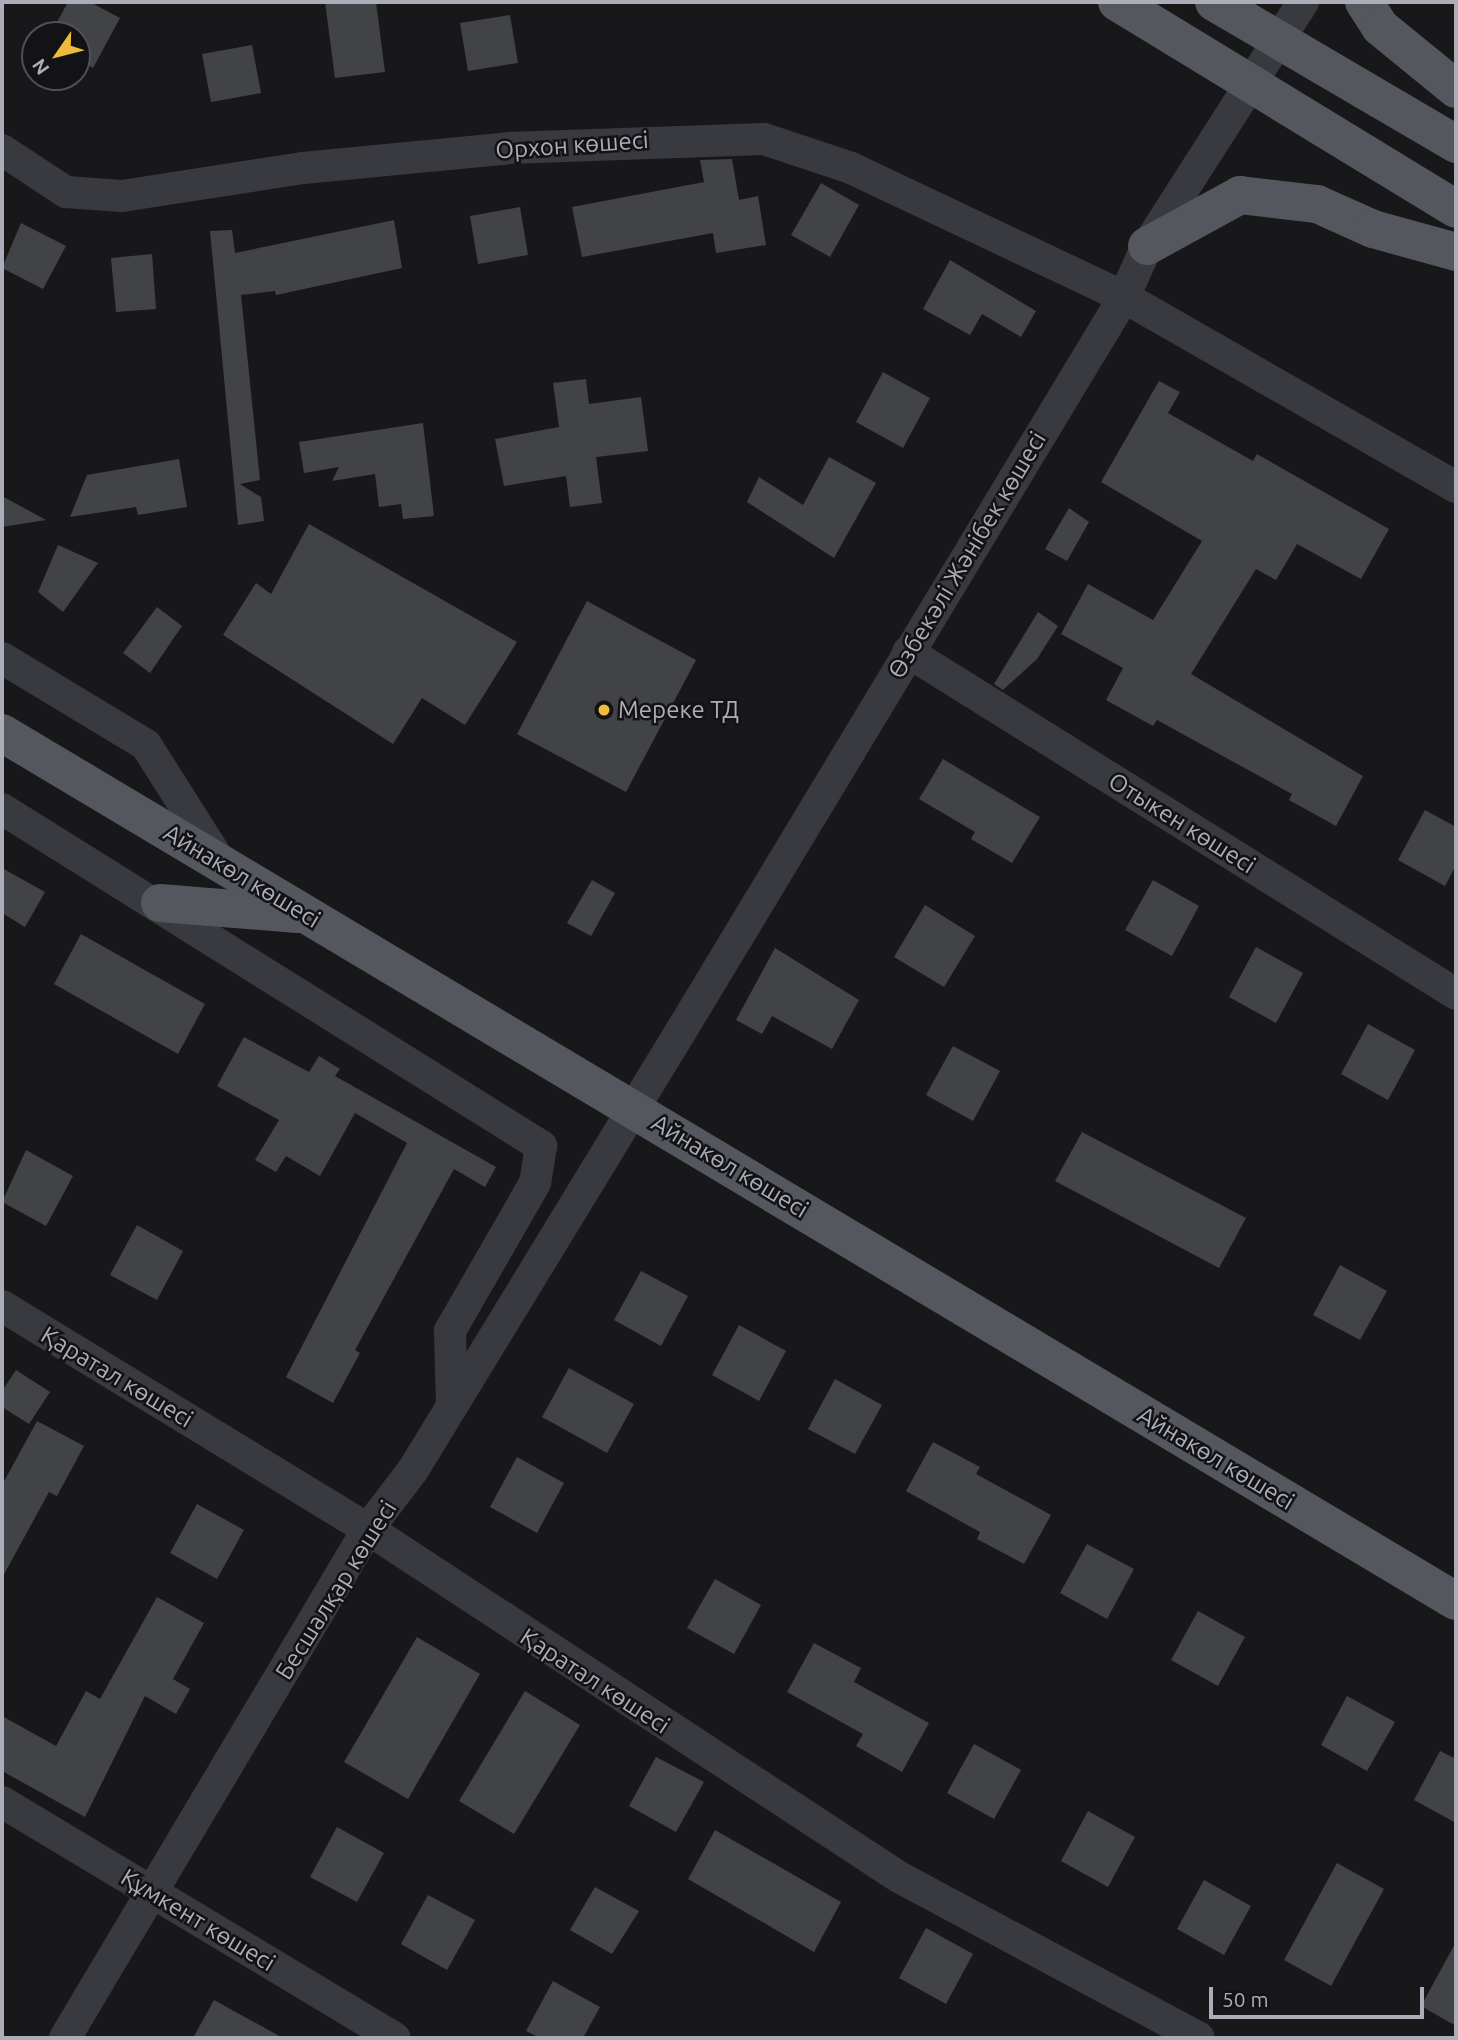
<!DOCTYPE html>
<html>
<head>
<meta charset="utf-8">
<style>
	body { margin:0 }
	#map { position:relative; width:1458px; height:2040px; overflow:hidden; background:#18181a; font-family:Ubuntu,sans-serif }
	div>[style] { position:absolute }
	.building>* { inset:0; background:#424347 }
	.minor>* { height:32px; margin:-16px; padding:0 16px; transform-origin:16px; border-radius:16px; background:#393a3f }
	.major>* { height:38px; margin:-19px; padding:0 19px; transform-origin:19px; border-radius:19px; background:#55575e }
	.dots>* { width:19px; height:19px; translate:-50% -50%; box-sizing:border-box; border:4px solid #131315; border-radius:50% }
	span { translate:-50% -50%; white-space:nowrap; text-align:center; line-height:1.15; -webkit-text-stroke:5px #131315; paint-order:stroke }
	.street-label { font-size:24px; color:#abaeb9 }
	.poi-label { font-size:24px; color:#abaeb9 }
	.left { translate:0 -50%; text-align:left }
	.frame { position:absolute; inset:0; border:4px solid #abaeb9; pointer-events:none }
	.north { position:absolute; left:21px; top:21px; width:70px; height:70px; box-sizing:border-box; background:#131315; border:2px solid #505157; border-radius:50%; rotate:235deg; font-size:19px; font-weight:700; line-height:28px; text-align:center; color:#abaeb9 }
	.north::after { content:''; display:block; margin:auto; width:24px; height:32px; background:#eebb3c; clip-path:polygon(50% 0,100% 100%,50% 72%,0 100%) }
	.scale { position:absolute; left:1209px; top:1987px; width:215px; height:32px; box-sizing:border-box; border:4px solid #abaeb9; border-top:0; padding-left:9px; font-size:21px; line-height:24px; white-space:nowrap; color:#abaeb9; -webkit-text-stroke:5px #131315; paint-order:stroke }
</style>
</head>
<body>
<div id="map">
	<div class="building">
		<i style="clip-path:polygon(68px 2px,90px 2px,120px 18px,93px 68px,77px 59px,77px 35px,50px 35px)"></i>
		<i style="clip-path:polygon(325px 2px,376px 2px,385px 72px,335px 78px)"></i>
		<i style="clip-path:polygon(510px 15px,518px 63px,468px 71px,460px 23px)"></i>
		<i style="clip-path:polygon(252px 45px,261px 93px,211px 102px,202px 54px)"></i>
		<i style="clip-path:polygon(732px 159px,739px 200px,758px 196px,766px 245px,716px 253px,713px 233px,582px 257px,572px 207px,704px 182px,700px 160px)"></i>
		<i style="clip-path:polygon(821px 183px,859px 205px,830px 257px,791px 235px)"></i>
		<i style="clip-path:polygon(520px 207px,528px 255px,478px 264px,470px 216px)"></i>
		<i style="clip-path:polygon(394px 220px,402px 268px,276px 295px,275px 291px,241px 295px,260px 480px,240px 484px,261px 497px,264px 521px,238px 525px,210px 231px,232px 230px,235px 253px)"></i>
		<i style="clip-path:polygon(21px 223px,66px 246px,43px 289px,2px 268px)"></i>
		<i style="clip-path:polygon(152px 254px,156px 309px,116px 312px,111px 258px)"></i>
		<i style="clip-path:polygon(950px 260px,1036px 311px,1021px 337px,982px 314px,970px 335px,923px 309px)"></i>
		<i style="clip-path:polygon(883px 372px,930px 398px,903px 448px,856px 422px)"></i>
		<i style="clip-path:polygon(586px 379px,589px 404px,641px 397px,648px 451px,596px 457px,602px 503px,570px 507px,566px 476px,504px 486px,495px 439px,559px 427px,553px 383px)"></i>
		<i style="clip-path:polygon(1159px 381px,1180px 392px,1168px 413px,1253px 461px,1257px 454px,1389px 529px,1361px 579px,1297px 544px,1276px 580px,1256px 569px,1191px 674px,1363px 776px,1336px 826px,1289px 800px,1292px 794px,1157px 720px,1153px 726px,1106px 700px,1123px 668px,1061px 634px,1088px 584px,1153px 620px,1202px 541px,1101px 482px)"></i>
		<i style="clip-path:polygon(423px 423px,434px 516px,403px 519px,401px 504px,379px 507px,375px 474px,332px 481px,339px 467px,304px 473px,299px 442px)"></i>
		<i style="clip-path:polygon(829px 457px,876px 483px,834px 558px,747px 502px,759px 477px,803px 505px)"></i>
		<i style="clip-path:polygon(179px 459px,187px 507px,138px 515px,136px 507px,70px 517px,87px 475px)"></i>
		<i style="clip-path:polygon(2px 496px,46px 520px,2px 527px)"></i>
		<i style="clip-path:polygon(1069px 508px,1089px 522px,1067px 561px,1045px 549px)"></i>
		<i style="clip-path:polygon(309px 524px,517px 642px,465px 725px,422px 698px,393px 744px,223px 635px,256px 583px,271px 594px)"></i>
		<i style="clip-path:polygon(58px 545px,98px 563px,63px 612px,38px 592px)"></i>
		<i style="clip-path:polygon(587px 601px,696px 660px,626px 792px,517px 734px)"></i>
		<i style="clip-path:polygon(157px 607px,182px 626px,150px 673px,123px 653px)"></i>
		<i style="clip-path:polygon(1038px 612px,1058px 626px,1037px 659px,1003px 690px,994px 684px)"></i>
		<i style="clip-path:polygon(943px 759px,1040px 817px,1012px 863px,971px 839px,975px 832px,919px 799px)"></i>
		<i style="clip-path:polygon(1425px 810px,1456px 827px,1456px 865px,1445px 886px,1398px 860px)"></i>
		<i style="clip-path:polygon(2px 868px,45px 892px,25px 927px,2px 913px)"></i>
		<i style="clip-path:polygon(592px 880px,615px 893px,591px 936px,567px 923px)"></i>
		<i style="clip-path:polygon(1153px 880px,1199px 906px,1172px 956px,1125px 930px)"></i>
		<i style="clip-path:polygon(925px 905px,975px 936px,944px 987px,894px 957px)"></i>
		<i style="clip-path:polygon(81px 934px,205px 1004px,178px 1054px,54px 984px)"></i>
		<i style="clip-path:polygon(1256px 947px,1303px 973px,1276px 1023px,1229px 997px)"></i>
		<i style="clip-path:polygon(775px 948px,859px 1000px,832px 1049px,772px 1016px,762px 1034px,736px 1020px)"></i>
		<i style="clip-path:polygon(1368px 1024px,1415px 1050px,1388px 1100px,1341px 1074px)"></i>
		<i style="clip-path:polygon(244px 1037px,309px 1072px,319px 1056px,340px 1069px,335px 1076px,496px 1167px,485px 1187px,454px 1169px,355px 1350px,360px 1353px,333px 1403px,286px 1377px,407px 1143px,355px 1113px,320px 1176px,286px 1156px,276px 1172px,255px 1160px,279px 1120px,217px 1086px)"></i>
		<i style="clip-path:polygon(953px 1046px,1000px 1071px,973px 1121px,926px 1095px)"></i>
		<i style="clip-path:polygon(1082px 1132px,1246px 1218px,1219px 1268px,1055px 1181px)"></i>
		<i style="clip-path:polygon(26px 1150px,73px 1176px,46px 1226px,2px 1202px)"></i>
		<i style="clip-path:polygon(137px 1225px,183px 1251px,157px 1300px,110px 1275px)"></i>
		<i style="clip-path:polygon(1340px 1265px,1387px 1291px,1360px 1340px,1313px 1315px)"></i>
		<i style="clip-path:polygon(641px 1271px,688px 1296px,661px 1346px,614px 1320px)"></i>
		<i style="clip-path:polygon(739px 1325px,786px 1351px,759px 1401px,712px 1375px)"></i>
		<i style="clip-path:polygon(569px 1368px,634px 1404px,607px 1453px,542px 1417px)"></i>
		<i style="clip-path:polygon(16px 1370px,50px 1392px,29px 1424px,2px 1407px,2px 1391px)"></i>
		<i style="clip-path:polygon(835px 1379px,882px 1405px,855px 1454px,808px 1429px)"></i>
		<i style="clip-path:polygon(37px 1421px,84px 1446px,57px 1496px,49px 1492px,2px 1578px,2px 1485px)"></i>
		<i style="clip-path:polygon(933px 1442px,980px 1467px,976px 1474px,1051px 1515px,1024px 1564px,977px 1539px,980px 1532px,906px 1491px)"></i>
		<i style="clip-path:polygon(517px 1457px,564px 1483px,537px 1533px,490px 1507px)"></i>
		<i style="clip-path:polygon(197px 1504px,244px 1530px,217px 1579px,170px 1553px)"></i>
		<i style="clip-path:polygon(1087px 1544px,1134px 1569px,1107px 1619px,1060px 1593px)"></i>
		<i style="clip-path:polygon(715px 1579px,761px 1605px,734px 1654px,687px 1628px)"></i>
		<i style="clip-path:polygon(157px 1597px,204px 1623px,173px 1679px,190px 1689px,176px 1714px,145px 1696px,85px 1817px,2px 1771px,2px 1716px,56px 1746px,86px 1691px,100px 1699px)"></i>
		<i style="clip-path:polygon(1198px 1611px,1245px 1637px,1218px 1686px,1171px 1660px)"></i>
		<i style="clip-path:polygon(417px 1637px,480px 1674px,408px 1799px,344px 1762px)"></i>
		<i style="clip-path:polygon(814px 1643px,861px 1668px,854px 1682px,929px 1723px,902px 1772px,856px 1746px,863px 1734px,787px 1692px)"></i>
		<i style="clip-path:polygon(525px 1691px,580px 1725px,514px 1834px,459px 1801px)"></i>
		<i style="clip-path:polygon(1347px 1696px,1395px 1722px,1367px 1771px,1321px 1745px)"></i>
		<i style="clip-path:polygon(974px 1744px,1021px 1770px,994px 1819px,947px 1793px)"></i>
		<i style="clip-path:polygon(1440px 1751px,1456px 1759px,1456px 1823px,1414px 1800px)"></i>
		<i style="clip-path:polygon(656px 1757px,704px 1782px,676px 1832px,629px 1806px)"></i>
		<i style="clip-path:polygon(1088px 1811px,1135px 1837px,1108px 1887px,1061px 1861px)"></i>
		<i style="clip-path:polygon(337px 1827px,384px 1853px,357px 1902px,310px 1877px)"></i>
		<i style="clip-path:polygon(715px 1830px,841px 1902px,814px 1952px,688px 1879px)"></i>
		<i style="clip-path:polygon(1337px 1863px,1384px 1889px,1331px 1986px,1284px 1960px)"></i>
		<i style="clip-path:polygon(1204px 1880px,1251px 1906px,1224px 1955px,1177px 1929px)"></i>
		<i style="clip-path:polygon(595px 1887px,639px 1911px,612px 1954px,570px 1930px)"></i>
		<i style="clip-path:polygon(428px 1895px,475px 1920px,447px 1970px,401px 1944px)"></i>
		<i style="clip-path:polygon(926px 1928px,973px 1954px,946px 2004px,899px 1978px)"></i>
		<i style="clip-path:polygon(1456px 1942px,1456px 2026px,1421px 2006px)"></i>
		<i style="clip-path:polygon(553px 1981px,600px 2007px,583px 2038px,540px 2038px,526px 2031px)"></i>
		<i style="clip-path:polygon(214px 2000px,283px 2038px,193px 2038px)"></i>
	</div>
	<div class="minor">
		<i style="left:2px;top:150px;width:77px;rotate:33.3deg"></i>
		<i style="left:66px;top:192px;width:56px;rotate:4.1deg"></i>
		<i style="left:122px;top:196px;width:183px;rotate:-8.8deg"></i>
		<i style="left:303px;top:168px;width:207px;rotate:-5.5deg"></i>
		<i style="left:509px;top:148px;width:255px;rotate:-2deg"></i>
		<i style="left:764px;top:139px;width:92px;rotate:18.4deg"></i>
		<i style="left:851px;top:168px;width:302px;rotate:25.3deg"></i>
		<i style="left:1124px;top:297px;width:383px;rotate:29.8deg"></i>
		<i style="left:908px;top:652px;width:646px;rotate:31.97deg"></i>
		<i style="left:2px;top:658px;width:168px;rotate:31.1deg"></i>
		<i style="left:146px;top:745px;width:140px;rotate:57.6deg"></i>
		<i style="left:2px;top:809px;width:636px;rotate:32.01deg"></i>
		<i style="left:541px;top:1146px;width:37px;rotate:99deg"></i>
		<i style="left:535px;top:1183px;width:171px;rotate:119.9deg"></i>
		<i style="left:450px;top:1331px;width:75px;rotate:88.5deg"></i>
		<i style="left:2px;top:1306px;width:429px;rotate:31.4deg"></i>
		<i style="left:368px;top:1529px;width:635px;rotate:33.24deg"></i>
		<i style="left:899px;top:1877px;width:340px;rotate:28.2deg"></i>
		<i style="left:2px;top:1802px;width:458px;rotate:31deg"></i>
		<i style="left:65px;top:2038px;width:592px;rotate:-59.24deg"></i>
		<i style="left:368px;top:1529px;width:74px;rotate:-52.7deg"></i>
		<i style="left:413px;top:1470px;width:520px;rotate:-58.6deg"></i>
		<i style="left:684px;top:1026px;width:851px;rotate:-58.89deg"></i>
		<i style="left:1124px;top:297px;width:56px;rotate:-65.7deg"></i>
		<i style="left:1147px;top:246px;width:290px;rotate:-57.4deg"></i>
	</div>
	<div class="major">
		<i style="left:1117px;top:2px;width:397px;rotate:31.4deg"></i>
		<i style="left:1214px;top:2px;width:281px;rotate:30.4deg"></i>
		<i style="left:1364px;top:2px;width:30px;rotate:57deg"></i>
		<i style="left:1380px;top:27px;width:98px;rotate:39.2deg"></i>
		<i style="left:1147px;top:246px;width:106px;rotate:-28.7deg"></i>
		<i style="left:1240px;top:195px;width:78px;rotate:6.7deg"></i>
		<i style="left:1317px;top:204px;width:61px;rotate:24.1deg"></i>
		<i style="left:1373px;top:229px;width:86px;rotate:15.5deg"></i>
		<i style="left:2px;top:733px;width:1693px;rotate:30.84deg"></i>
		<i style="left:160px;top:903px;width:138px;rotate:4.6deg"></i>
	</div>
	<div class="dots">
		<i style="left:604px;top:710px;background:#eebb3c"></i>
	</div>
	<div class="street-label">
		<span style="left:572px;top:145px;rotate:-4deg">Орхон көшесі</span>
		<span style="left:967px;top:555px;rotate:-59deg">Өзбекәлі Жәнібек көшесі</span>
		<span style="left:1182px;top:823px;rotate:32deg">Отыкен көшесі</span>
		<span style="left:242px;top:876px;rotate:31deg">Айнакөл көшесі</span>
		<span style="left:730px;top:1166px;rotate:31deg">Айнакөл көшесі</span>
		<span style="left:117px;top:1377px;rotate:31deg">Қаратал көшесі</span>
		<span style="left:1216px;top:1458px;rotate:31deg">Айнакөл көшесі</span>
		<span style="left:336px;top:1590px;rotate:-58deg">Бесшалқар көшесі</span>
		<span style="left:595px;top:1681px;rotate:33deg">Қаратал көшесі</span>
		<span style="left:198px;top:1920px;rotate:31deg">Құмкент көшесі</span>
	</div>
	<div class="poi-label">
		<span class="left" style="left:618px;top:710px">Мереке ТД</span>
	</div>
	<div class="frame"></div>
	<div class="north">N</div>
	<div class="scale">50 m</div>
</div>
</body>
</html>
